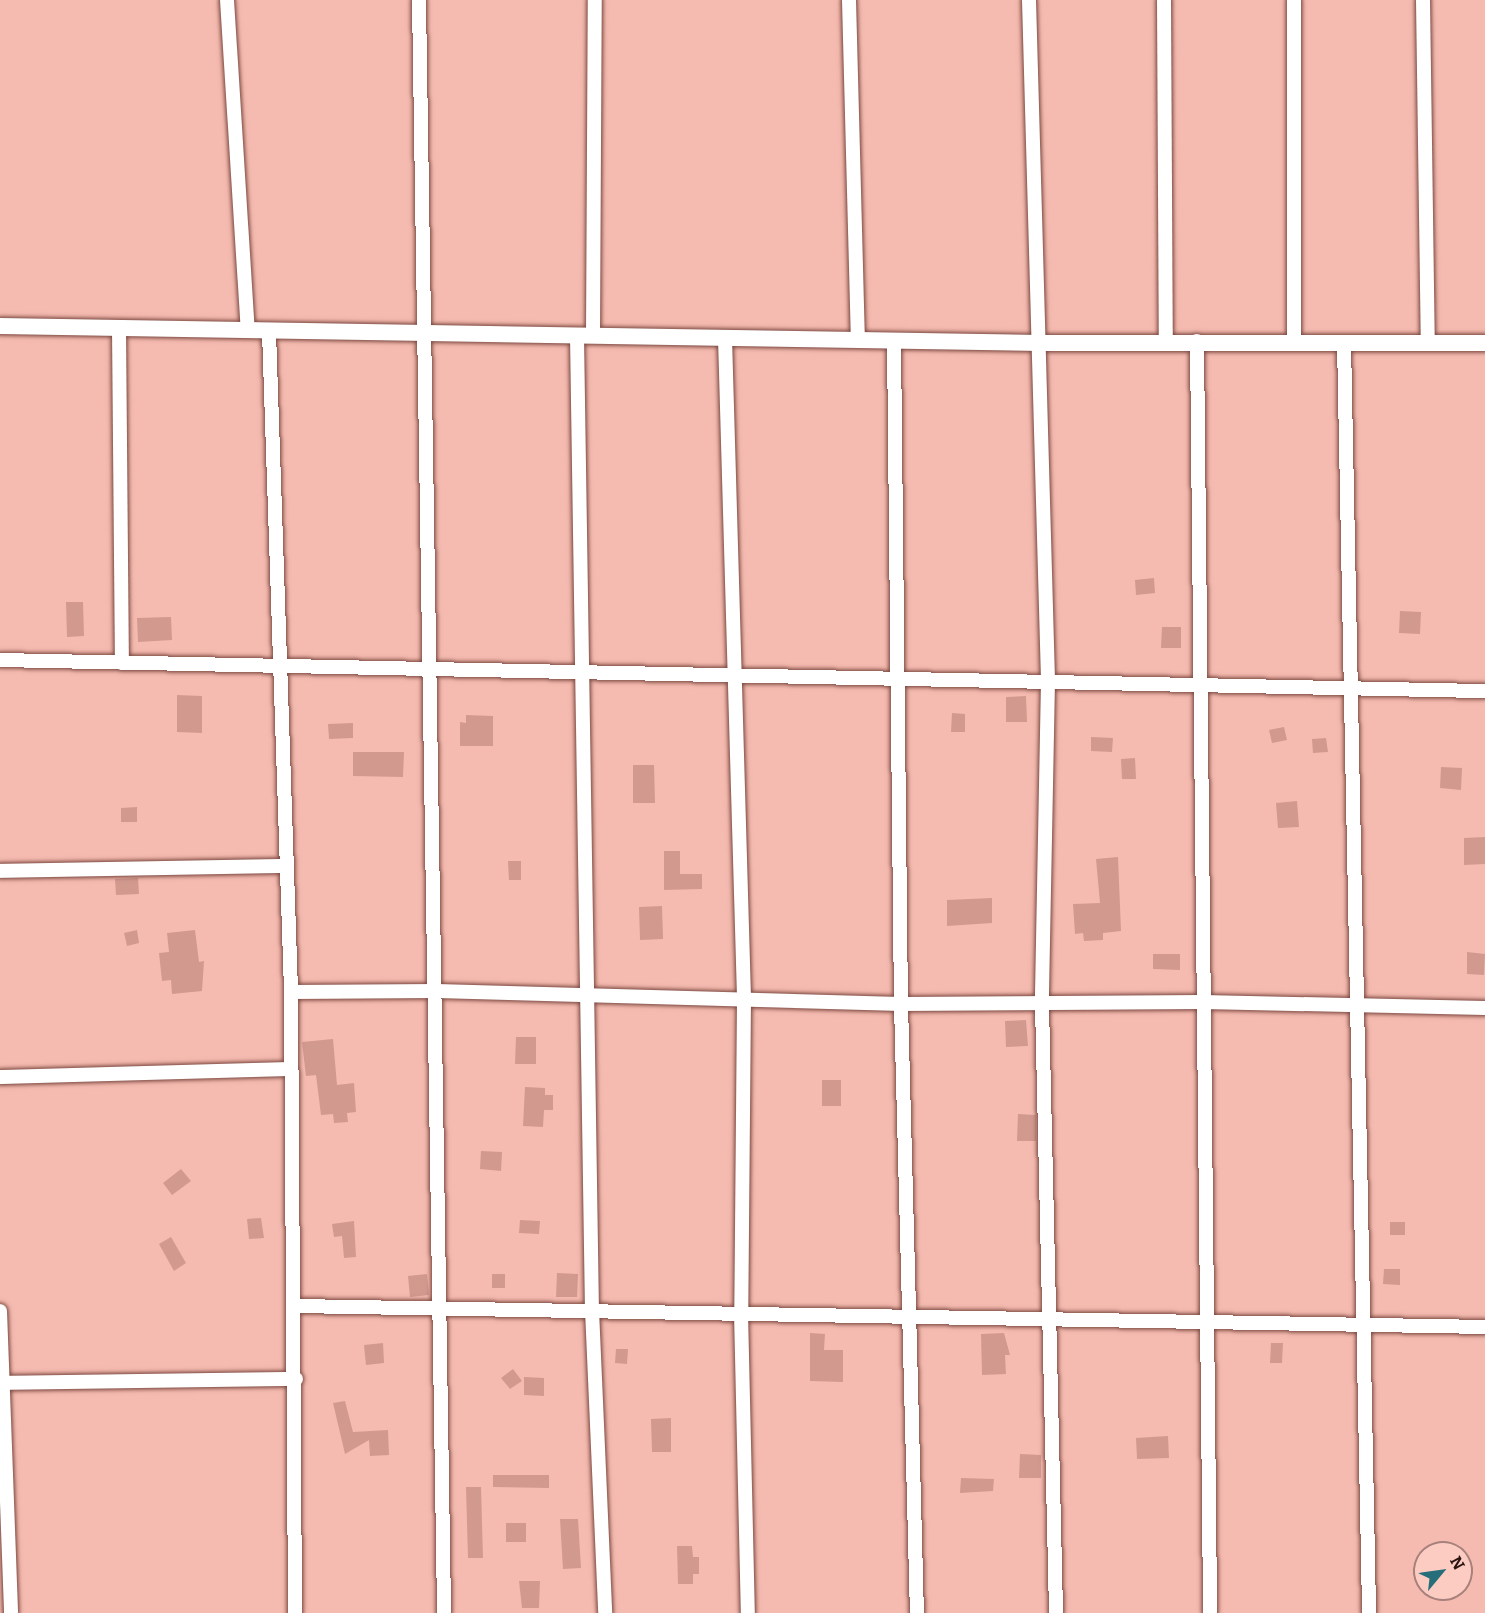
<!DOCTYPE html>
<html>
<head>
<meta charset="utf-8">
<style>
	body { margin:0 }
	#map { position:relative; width:1485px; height:1613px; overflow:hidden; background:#f6bbb0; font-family:Bitter,serif }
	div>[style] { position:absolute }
	.building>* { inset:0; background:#d2998f }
	.roads { filter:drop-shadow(0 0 2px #7b4840) drop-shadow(0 0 2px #7b4840) }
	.minor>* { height:14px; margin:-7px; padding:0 7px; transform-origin:7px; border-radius:7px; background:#fff }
	.tertiary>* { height:16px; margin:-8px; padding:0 8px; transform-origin:8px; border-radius:8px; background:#fff }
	span { translate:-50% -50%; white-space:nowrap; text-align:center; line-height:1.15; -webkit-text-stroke:5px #fccbc2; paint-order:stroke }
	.north { position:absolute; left:1413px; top:1541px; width:60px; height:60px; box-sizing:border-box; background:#fccbc2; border:2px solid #a7817b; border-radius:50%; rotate:61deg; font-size:16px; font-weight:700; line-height:24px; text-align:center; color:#281310 }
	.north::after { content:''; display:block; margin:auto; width:21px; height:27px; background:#266e7a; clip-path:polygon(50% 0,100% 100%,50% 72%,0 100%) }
</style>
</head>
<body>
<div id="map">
	<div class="building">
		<i style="clip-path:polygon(1154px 578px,1155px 593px,1136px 595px,1135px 580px)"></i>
		<i style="clip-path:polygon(66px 602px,83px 602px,84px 636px,67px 637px)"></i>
		<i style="clip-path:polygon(1400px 611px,1421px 612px,1420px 634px,1399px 633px)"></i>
		<i style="clip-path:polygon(171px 617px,172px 640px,138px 642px,137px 618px)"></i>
		<i style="clip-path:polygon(1162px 627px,1181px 627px,1181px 648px,1161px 648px)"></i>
		<i style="clip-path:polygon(177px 695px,202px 696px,202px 733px,177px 732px)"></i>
		<i style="clip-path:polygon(1026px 696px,1027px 722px,1006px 722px,1006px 697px)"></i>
		<i style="clip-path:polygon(952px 713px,965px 714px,965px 732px,951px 732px)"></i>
		<i style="clip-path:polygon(466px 715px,493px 716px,493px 746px,460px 746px,460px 722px,466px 723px)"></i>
		<i style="clip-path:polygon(353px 723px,353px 738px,329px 739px,328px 724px)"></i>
		<i style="clip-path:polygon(1284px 727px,1287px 740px,1272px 743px,1269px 730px)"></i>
		<i style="clip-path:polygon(1091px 737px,1113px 738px,1112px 752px,1091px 751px)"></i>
		<i style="clip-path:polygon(1326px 738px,1328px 752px,1313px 753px,1312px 739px)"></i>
		<i style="clip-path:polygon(353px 752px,404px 752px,403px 777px,353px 776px)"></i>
		<i style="clip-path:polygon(1135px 758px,1136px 779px,1122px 779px,1121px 759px)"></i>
		<i style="clip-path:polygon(633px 765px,654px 765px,655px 803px,633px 803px)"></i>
		<i style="clip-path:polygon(1441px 767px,1462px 768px,1461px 790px,1440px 788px)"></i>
		<i style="clip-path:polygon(1297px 801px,1299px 827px,1278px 828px,1276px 803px)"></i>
		<i style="clip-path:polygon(137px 807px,137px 822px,121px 822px,121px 808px)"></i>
		<i style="clip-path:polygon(1485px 837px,1485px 864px,1464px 865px,1464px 838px)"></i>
		<i style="clip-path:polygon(664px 851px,680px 851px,680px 874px,702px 874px,702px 889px,664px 890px)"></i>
		<i style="clip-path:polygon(1118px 857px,1121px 931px,1103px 933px,1103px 940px,1084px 941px,1083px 933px,1075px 934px,1073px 904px,1100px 903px,1096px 859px)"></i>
		<i style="clip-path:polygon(508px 861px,521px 861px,521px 880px,509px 880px)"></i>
		<i style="clip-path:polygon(138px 878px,139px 894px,116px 895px,115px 879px)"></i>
		<i style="clip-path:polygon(992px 898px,992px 923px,947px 926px,947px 900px)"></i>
		<i style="clip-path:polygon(662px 906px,663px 939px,640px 940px,639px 907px)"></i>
		<i style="clip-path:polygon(137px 930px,139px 943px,127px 946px,124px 933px)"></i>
		<i style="clip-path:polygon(195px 930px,199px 962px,204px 961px,202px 991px,172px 994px,171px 980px,162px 981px,159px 953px,169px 952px,167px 933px)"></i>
		<i style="clip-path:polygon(1467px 952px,1485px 954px,1484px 975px,1467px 974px)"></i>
		<i style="clip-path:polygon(1153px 954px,1180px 954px,1180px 970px,1153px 969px)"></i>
		<i style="clip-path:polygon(1026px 1020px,1028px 1046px,1006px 1047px,1005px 1021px)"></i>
		<i style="clip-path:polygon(516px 1037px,536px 1037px,536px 1064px,515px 1064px)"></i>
		<i style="clip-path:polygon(333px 1039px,337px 1085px,354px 1083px,356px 1112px,347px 1113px,348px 1122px,334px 1123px,333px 1114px,321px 1115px,316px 1075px,306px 1076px,302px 1042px)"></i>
		<i style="clip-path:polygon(822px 1080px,841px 1080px,841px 1106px,822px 1106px)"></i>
		<i style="clip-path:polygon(525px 1087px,545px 1088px,545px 1095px,553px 1095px,553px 1110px,544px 1110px,543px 1127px,523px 1126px)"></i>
		<i style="clip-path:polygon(1018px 1114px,1036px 1115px,1036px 1141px,1017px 1141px)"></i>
		<i style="clip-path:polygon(481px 1151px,502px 1152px,501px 1171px,480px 1169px)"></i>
		<i style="clip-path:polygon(181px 1169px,191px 1181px,172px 1195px,163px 1183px)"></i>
		<i style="clip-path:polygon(261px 1218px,264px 1238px,249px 1239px,247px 1219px)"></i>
		<i style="clip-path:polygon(520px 1220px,540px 1221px,539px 1234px,519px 1233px)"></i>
		<i style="clip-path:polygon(354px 1221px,356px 1257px,344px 1258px,342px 1236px,334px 1237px,332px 1224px)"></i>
		<i style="clip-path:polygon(1390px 1222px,1405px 1222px,1405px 1235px,1390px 1235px)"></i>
		<i style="clip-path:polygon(171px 1237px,186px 1263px,174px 1271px,159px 1244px)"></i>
		<i style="clip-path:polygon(1384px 1269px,1400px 1269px,1400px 1285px,1383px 1284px)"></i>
		<i style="clip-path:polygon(557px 1273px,578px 1274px,577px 1297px,556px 1297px)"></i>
		<i style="clip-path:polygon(427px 1274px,429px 1295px,410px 1297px,408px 1276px)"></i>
		<i style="clip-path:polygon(492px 1274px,505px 1274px,505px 1288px,492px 1288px)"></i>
		<i style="clip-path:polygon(810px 1333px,825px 1334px,824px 1350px,843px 1350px,843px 1382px,810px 1381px)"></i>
		<i style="clip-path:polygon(1004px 1333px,1010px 1355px,1005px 1355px,1006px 1374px,982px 1375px,981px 1334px)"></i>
		<i style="clip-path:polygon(383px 1343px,384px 1363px,366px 1365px,364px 1345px)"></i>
		<i style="clip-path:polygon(1271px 1343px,1283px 1343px,1282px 1363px,1270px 1363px)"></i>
		<i style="clip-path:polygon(616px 1349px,628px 1349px,627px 1364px,615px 1363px)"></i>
		<i style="clip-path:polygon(513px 1369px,522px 1381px,510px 1389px,501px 1378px)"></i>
		<i style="clip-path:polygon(524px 1377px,544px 1378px,544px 1396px,524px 1395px)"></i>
		<i style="clip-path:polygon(345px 1401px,353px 1432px,388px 1430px,389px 1455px,370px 1456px,369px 1440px,345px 1454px,333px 1403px)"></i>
		<i style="clip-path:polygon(671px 1418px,671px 1452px,652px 1452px,651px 1419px)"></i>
		<i style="clip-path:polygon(1168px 1436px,1169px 1458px,1137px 1459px,1136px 1438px)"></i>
		<i style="clip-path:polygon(1020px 1454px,1041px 1455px,1041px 1478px,1019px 1478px)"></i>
		<i style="clip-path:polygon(493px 1475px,549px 1475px,549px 1488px,493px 1487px)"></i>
		<i style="clip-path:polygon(961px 1478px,994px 1479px,993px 1491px,960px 1493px)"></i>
		<i style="clip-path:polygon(466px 1487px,481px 1487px,483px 1558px,468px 1558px)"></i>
		<i style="clip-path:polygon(560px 1519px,578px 1519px,581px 1568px,563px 1569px)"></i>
		<i style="clip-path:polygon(506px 1523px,526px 1523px,526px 1542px,506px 1542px)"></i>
		<i style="clip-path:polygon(677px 1546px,692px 1546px,693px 1557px,699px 1557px,699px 1574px,693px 1574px,693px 1584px,678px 1584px)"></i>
		<i style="clip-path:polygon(519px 1581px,540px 1581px,539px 1608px,522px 1608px)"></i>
	</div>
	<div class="roads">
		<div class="minor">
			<i style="left:227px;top:0;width:331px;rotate:86.4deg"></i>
			<i style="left:419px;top:0;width:1613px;rotate:89.11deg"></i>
			<i style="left:849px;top:0;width:339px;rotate:88.5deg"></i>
			<i style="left:1029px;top:0;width:681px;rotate:88.4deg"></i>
			<i style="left:1048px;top:681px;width:323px;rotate:91.1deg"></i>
			<i style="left:1042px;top:1004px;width:609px;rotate:88.68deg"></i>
			<i style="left:1164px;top:0;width:341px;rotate:89.7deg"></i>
			<i style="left:1294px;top:0;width:342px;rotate:90deg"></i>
			<i style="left:1423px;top:0;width:342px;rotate:89.2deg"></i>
			<i style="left:119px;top:328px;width:335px;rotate:89.5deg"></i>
			<i style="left:269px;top:331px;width:661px;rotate:88.09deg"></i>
			<i style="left:291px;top:992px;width:621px;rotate:89.63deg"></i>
			<i style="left:577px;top:336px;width:974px;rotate:89.12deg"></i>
			<i style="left:592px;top:1310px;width:303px;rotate:87.5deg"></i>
			<i style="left:593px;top:336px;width:336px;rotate:-89.7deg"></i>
			<i style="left:725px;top:338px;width:661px;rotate:88.35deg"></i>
			<i style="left:744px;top:999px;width:313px;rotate:90.5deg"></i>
			<i style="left:741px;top:1312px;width:301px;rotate:88.7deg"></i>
			<i style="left:894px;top:340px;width:664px;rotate:89.4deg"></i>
			<i style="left:901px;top:1004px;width:609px;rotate:88.5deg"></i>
			<i style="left:1197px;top:341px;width:1272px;rotate:89.41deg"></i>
			<i style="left:1344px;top:342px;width:1271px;rotate:88.87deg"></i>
			<i style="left:0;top:660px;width:1485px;rotate:1.2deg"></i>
			<i style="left:0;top:871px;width:287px;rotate:-1deg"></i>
			<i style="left:291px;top:992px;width:146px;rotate:-0.4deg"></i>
			<i style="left:437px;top:991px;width:464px;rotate:1.6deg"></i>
			<i style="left:901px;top:1004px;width:302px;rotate:-0.4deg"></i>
			<i style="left:1203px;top:1002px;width:282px;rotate:1.2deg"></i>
			<i style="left:0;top:1077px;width:291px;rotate:-1.6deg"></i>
			<i style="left:296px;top:1306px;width:1189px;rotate:1.01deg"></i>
			<i style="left:0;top:1311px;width:302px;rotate:87.9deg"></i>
			<i style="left:0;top:1383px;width:296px;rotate:-0.8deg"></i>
		</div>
		<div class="tertiary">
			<i style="left:0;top:326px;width:1041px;rotate:0.94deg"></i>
			<i style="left:1041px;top:343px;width:444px"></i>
		</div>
	</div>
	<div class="north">N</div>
</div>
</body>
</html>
